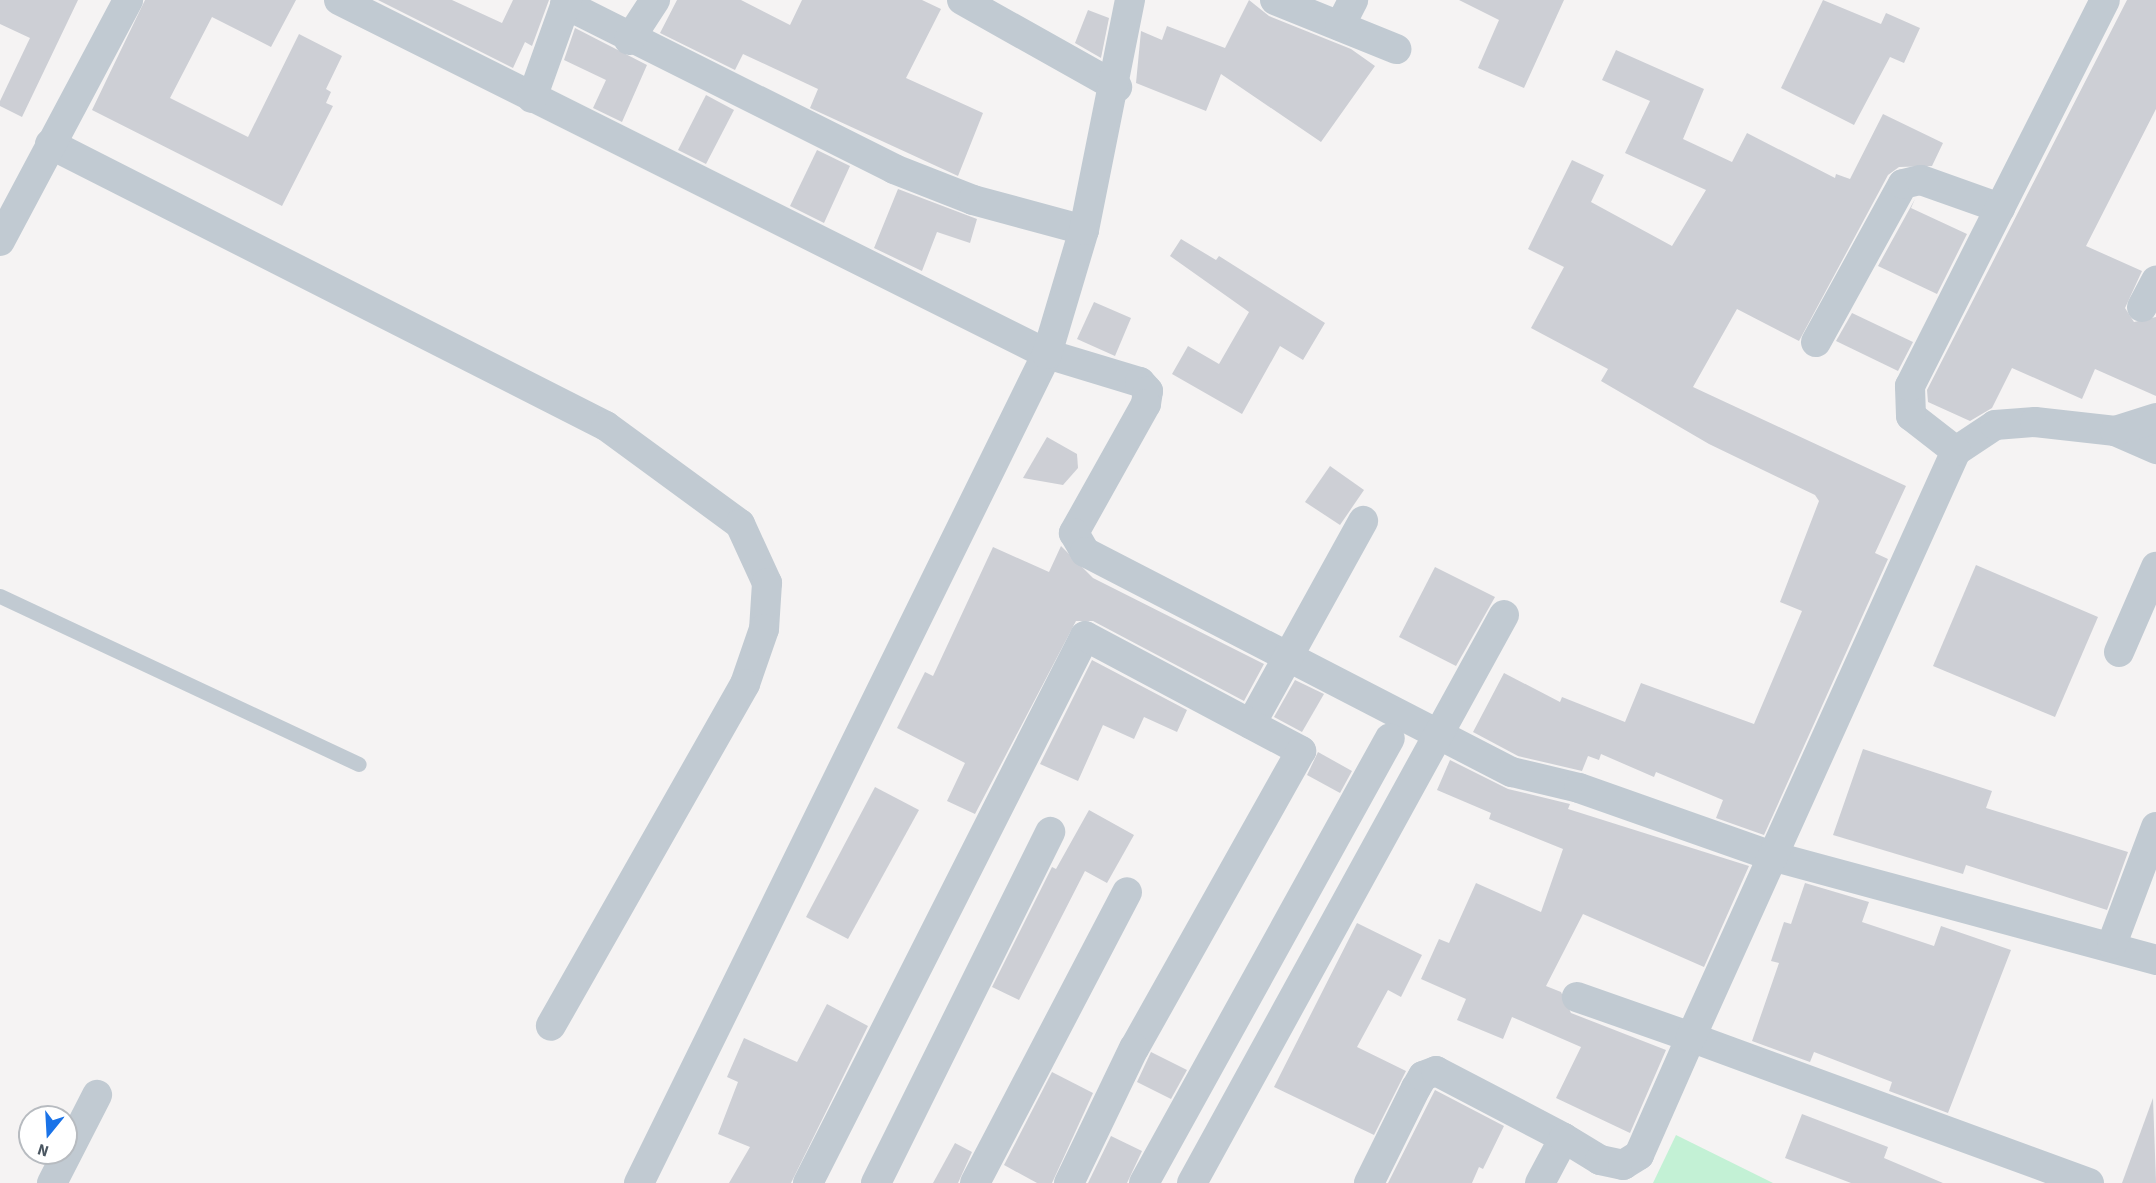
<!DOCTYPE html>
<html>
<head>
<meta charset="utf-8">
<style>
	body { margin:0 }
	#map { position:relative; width:2156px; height:1183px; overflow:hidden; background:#f5f3f3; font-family:"Source Sans 3",sans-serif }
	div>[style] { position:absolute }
	.green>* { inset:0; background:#c3f1d5 }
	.building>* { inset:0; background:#cdcfd5 }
	.lane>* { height:15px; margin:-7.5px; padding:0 7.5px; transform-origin:7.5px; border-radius:7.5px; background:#c1cad2 }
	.street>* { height:30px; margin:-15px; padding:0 15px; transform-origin:15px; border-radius:15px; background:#c1cad2 }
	span { translate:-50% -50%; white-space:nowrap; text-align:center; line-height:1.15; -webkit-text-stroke:6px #fff; paint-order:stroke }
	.north { position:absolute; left:18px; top:1105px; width:60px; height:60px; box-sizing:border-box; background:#fff; border:2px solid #b7bbc0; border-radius:50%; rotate:198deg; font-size:16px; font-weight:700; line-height:24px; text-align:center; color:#4a5661 }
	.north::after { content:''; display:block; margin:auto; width:21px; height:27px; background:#1a73e8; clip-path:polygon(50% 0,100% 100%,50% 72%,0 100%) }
</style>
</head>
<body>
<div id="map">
	<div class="green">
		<i style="clip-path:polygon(1676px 1135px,1773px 1183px,1653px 1183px)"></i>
	</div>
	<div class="building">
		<i style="clip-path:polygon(0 0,78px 0,22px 117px,0 106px,0 101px,30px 38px,0 24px)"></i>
		<i style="clip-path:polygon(145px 0,296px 0,271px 47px,212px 17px,170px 98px,248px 137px,299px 34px,342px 56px,326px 89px,331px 92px,326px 103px,333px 106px,282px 206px,92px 110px)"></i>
		<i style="clip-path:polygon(378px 0,452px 0,502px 23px,513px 0,549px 0,532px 46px,525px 42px,513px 68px)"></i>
		<i style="clip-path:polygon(677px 0,741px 0,790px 25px,802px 0,922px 0,941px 9px,906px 78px,983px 113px,958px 176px,810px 108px,818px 89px,743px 54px,735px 70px,660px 33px)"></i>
		<i style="clip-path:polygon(1249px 0,1269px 16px,1351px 49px,1375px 66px,1321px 142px,1221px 74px,1206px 111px,1136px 83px,1141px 31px,1162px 40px,1167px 26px,1225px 48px)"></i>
		<i style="clip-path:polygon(1459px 0,1564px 0,1524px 88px,1478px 68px,1499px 20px)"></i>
		<i style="clip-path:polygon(1823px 0,1881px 24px,1886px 13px,1920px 28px,1904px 63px,1890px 57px,1854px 125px,1781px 88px)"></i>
		<i style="clip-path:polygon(2127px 0,2156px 0,2156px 109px,2086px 246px,2142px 271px,2125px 308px,2134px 322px,2156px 317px,2156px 396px,2095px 369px,2082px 399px,2012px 368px,1992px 408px,1970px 421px,1928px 402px,1927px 390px)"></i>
		<i style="clip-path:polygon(1088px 10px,1109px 18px,1101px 58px,1075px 43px)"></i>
		<i style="clip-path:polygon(575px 28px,647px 65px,622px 122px,593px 108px,606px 80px,564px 60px)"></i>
		<i style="clip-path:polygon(1616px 50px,1704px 89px,1683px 139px,1732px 162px,1747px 133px,1835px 178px,1836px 174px,1850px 179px,1883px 114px,1943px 143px,1932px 166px,1899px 167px,1888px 175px,1799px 341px,1737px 309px,1693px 387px,1906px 486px,1875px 553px,1888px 559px,1764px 835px,1716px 818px,1723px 800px,1656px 772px,1654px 777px,1601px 754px,1599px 760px,1588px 756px,1582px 771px,1518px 756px,1473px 732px,1504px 673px,1560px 702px,1562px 697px,1625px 722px,1641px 683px,1754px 724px,1802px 611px,1780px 602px,1819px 501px,1815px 495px,1709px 444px,1601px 381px,1608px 369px,1531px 328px,1564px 267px,1528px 249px,1572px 160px,1604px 175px,1591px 202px,1672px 246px,1706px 190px,1625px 153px,1650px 101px,1602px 80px)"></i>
		<i style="clip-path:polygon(706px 95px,734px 110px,706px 164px,678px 150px)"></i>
		<i style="clip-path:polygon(817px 150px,850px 166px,824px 223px,790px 206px)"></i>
		<i style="clip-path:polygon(898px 189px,977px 219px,970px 243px,937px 232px,922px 271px,874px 248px)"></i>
		<i style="clip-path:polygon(1915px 199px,1911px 208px,1967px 234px,1937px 294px,1878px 266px)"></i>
		<i style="clip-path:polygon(1181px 239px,1216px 260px,1219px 256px,1325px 323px,1303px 360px,1280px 346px,1242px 414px,1172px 374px,1188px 346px,1219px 364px,1249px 312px,1170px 256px)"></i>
		<i style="clip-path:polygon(1094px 302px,1131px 318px,1115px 356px,1077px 339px)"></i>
		<i style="clip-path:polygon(1852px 313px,1913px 342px,1898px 371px,1836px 341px)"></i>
		<i style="clip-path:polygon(1047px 437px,1077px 454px,1078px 468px,1063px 485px,1023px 478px)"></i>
		<i style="clip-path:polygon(1330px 466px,1364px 490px,1340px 525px,1305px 502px)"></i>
		<i style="clip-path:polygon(1061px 546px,1093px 578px,1264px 664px,1244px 701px,1093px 621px,1076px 621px,975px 814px,947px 801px,965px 763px,897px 728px,925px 672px,933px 676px,993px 547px,1049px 572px)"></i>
		<i style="clip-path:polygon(1976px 565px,2098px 617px,2055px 717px,1933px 666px)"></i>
		<i style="clip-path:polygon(1435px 567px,1495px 597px,1456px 666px,1399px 637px)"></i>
		<i style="clip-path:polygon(1092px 660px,1187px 710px,1177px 732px,1144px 717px,1134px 739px,1103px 725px,1078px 781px,1040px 764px)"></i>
		<i style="clip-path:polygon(1295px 680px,1324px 694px,1302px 732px,1274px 717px)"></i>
		<i style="clip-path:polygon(1863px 749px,1992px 791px,1986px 808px,2128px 852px,2107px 910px,1966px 865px,1963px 874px,1833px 835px)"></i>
		<i style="clip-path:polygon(1318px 752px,1352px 771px,1340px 793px,1307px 775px)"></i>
		<i style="clip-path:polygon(1450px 760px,1508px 789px,1570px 804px,1568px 809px,1749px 866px,1704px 967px,1583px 914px,1546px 986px,1561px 992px,1571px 1013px,1666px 1050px,1630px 1133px,1556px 1098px,1581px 1047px,1512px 1017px,1503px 1039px,1457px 1020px,1466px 999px,1421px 979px,1439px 939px,1449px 943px,1476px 883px,1541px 912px,1563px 849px,1489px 819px,1491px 813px,1437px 790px)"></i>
		<i style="clip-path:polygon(875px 787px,919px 810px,848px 939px,806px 917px)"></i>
		<i style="clip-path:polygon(1089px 810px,1134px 835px,1107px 883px,1085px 871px,1019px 1000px,992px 987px,1052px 867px,1056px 869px)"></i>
		<i style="clip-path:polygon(1805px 883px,1869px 902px,1862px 922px,1934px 946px,1941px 926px,2011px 950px,1948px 1113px,1889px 1091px,1892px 1082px,1814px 1052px,1810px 1062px,1752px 1041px,1779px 963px,1771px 961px,1784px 922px,1791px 924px)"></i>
		<i style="clip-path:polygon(1357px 923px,1422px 955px,1401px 997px,1388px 990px,1357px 1047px,1406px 1071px,1374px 1135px,1274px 1087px)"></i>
		<i style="clip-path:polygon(827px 1004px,868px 1026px,791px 1183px,729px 1183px,750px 1147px,718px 1134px,738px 1082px,727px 1077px,744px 1038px,797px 1062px)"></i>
		<i style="clip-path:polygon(1151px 1052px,1187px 1070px,1171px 1099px,1137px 1082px)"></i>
		<i style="clip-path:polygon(1052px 1072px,1093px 1093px,1052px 1183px,1037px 1183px,1004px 1165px)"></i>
		<i style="clip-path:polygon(1435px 1090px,1504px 1126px,1483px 1169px,1479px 1167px,1472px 1183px,1388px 1183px)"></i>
		<i style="clip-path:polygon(2153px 1098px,2156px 1183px,2122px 1183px)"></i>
		<i style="clip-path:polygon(1802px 1114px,1888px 1147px,1884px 1158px,1943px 1183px,1851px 1183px,1785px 1158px)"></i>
		<i style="clip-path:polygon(1111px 1136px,1142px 1151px,1127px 1183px,1088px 1183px)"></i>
		<i style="clip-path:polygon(955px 1143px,972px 1152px,958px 1183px,933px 1183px)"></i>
	</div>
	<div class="lane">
		<i style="left:0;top:596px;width:396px;rotate:25.1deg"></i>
	</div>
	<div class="street">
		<i style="left:339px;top:0;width:792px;rotate:26.57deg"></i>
		<i style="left:1047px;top:354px;width:97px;rotate:16.8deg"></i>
		<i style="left:1140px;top:382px;width:12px;rotate:48deg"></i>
		<i style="left:1148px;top:391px;width:13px;rotate:99deg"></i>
		<i style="left:1146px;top:404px;width:148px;rotate:119.2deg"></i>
		<i style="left:1074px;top:533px;width:22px;rotate:60deg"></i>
		<i style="left:1085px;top:552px;width:480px;rotate:27.3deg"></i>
		<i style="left:1512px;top:772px;width:69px;rotate:13.4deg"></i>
		<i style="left:1579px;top:788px;width:208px;rotate:19.4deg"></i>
		<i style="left:1775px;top:857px;width:395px;rotate:15.1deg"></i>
		<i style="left:962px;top:0;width:178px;rotate:29.3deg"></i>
		<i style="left:1275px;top:0;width:131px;rotate:22deg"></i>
		<i style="left:565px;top:4px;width:368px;rotate:26.6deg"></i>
		<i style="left:894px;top:169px;width:85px;rotate:21.4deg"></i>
		<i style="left:973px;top:200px;width:115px;rotate:15.1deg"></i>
		<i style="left:1340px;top:26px;width:29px;rotate:-63deg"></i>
		<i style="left:629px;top:40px;width:48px;rotate:-57deg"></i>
		<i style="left:532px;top:98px;width:104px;rotate:-70.3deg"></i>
		<i style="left:50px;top:144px;width:623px;rotate:26.89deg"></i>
		<i style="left:606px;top:426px;width:166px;rotate:36.2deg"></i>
		<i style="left:740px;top:524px;width:65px;rotate:65.4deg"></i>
		<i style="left:767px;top:583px;width:46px;rotate:93.7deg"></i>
		<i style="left:764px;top:629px;width:58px;rotate:109.1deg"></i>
		<i style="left:745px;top:684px;width:393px;rotate:119.6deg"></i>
		<i style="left:0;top:241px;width:273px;rotate:-62deg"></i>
		<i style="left:2142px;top:307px;width:30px;rotate:-62deg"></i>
		<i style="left:1816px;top:342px;width:180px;rotate:-61.2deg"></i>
		<i style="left:1903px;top:184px;width:18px;rotate:-13deg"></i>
		<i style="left:1921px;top:180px;width:84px;rotate:19.5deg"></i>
		<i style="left:2115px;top:431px;width:45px;rotate:23.7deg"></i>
		<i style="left:1956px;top:451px;width:47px;rotate:-33.7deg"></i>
		<i style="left:1995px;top:425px;width:40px;rotate:-4.3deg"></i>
		<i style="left:2035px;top:422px;width:81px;rotate:6.4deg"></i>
		<i style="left:2115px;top:431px;width:43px;rotate:-17.6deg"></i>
		<i style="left:2119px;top:652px;width:93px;rotate:-66.5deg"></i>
		<i style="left:1251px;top:724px;width:232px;rotate:-61.1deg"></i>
		<i style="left:2112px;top:944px;width:125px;rotate:-69.4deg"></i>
		<i style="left:52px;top:1183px;width:99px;rotate:-62.9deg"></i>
		<i style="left:639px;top:1183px;width:924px;rotate:-63.8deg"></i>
		<i style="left:1047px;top:354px;width:129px;rotate:-73.4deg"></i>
		<i style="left:1084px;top:230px;width:235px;rotate:-78.7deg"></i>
		<i style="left:808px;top:1183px;width:613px;rotate:-63.14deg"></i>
		<i style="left:1085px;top:636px;width:245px;rotate:28deg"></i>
		<i style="left:1301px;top:751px;width:341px;rotate:119.3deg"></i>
		<i style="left:1134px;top:1048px;width:150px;rotate:115.7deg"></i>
		<i style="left:876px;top:1183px;width:392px;rotate:-63.6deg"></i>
		<i style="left:975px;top:1183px;width:328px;rotate:-62.4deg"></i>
		<i style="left:1144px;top:1183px;width:508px;rotate:-61.07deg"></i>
		<i style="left:1192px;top:1183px;width:648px;rotate:-61.22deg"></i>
		<i style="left:1369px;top:1183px;width:106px;rotate:-63.7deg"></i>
		<i style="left:1416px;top:1088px;width:14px;rotate:-60deg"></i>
		<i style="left:1423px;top:1076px;width:14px;rotate:-21deg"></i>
		<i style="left:1436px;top:1071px;width:144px;rotate:27.6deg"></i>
		<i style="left:1540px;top:1183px;width:51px;rotate:-61.9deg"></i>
		<i style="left:1564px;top:1138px;width:42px;rotate:31.4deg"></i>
		<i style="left:1600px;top:1160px;width:24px;rotate:12deg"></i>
		<i style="left:1623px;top:1165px;width:19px;rotate:-32deg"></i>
		<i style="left:1639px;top:1155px;width:129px;rotate:-66.2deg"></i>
		<i style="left:1691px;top:1037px;width:121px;rotate:-160.7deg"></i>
		<i style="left:2089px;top:1183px;width:424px;rotate:-159.9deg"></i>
		<i style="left:1691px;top:1037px;width:643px;rotate:-65.67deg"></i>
		<i style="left:1956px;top:451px;width:57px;rotate:-142.1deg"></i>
		<i style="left:1911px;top:416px;width:30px;rotate:-92deg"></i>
		<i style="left:1910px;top:386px;width:432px;rotate:-63.2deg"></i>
	</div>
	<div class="north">N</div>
</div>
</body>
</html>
